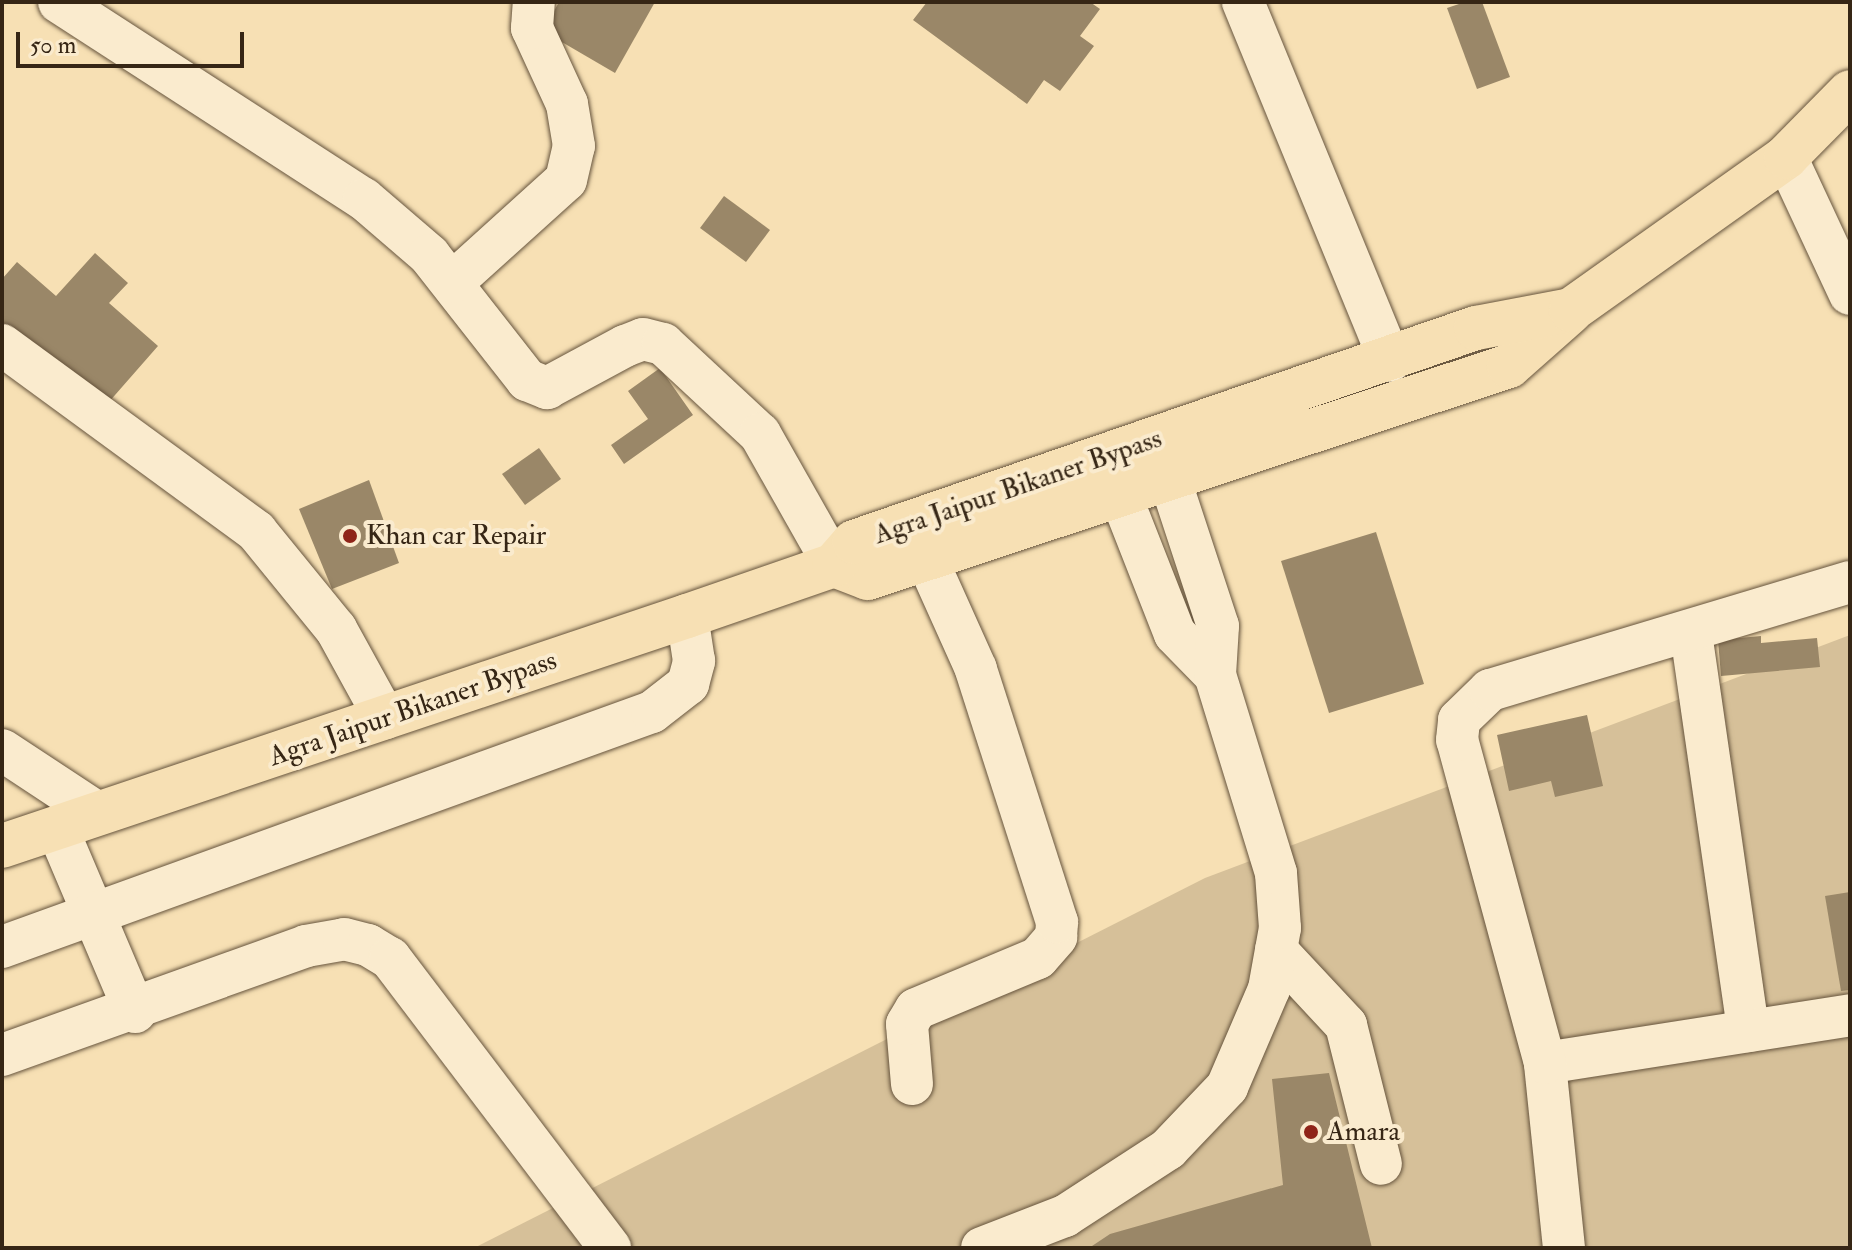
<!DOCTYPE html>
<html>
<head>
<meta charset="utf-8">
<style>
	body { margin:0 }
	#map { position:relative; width:1852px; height:1250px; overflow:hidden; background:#f7e0b4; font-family:"IM FELL Double Pica",serif }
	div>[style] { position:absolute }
	.green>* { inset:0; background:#d6c099 }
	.building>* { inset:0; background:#9a8768 }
	.roads { filter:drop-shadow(0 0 2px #66543d) drop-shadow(0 0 2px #66543d) }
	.minor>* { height:42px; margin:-21px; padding:0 21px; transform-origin:21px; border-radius:21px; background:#faebce }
	.major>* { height:44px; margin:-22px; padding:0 22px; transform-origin:22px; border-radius:22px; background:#f7e0b4 }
	.dots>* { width:22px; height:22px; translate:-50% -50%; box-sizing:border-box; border:4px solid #faebce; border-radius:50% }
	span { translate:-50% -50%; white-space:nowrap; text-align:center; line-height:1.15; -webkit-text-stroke:8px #faebce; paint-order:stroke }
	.street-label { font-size:28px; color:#362615 }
	.poi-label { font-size:28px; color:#362615 }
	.left { translate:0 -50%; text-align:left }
	.frame { position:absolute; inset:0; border:4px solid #362615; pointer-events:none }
	.scale { position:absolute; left:16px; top:32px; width:228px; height:36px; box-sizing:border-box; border:4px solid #362615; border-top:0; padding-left:10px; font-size:24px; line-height:28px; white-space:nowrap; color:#362615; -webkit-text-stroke:6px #faebce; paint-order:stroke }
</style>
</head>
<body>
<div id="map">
	<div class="green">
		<i style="clip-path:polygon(1850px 635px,1850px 1248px,474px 1248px,1205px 878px)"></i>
	</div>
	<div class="building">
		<i style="clip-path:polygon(559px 2px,655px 2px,615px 73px,543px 31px)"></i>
		<i style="clip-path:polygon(927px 2px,1090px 2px,1100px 9px,1080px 36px,1094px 46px,1060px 91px,1044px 80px,1027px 104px,913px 20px)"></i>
		<i style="clip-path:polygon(1465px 2px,1482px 2px,1510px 77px,1477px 89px,1447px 8px)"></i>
		<i style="clip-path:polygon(724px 196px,770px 230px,746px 262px,700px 228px)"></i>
		<i style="clip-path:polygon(95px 253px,128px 283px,109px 303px,158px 346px,101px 411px,2px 324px,2px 279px,17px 262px,56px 296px)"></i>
		<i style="clip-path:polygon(660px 368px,693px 415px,624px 464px,611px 445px,648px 419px,628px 391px)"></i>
		<i style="clip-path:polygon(539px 448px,561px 479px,525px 505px,502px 474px)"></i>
		<i style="clip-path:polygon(369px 480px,399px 563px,332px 589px,299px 509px)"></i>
		<i style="clip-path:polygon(1376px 532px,1424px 684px,1329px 713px,1281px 561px)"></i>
		<i style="clip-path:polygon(1761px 636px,1761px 643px,1817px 638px,1820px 667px,1721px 676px,1718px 640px)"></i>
		<i style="clip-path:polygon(1587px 715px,1603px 786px,1555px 797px,1551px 781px,1509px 791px,1497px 735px)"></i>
		<i style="clip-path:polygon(1850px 892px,1850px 990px,1841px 991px,1825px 896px)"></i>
		<i style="clip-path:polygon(1329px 1073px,1372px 1248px,1089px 1248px,1110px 1234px,1283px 1185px,1272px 1079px)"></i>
	</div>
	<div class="roads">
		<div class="minor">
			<i style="left:59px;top:2px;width:363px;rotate:32.9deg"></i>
			<i style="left:364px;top:199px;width:86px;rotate:40.7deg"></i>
			<i style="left:429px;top:255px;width:159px;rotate:51.9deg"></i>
			<i style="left:527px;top:380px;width:22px;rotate:22deg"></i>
			<i style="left:547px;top:388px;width:89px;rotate:-28.3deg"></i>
			<i style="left:625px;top:346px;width:19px;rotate:-21deg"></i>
			<i style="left:643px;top:339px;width:21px;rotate:14deg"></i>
			<i style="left:663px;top:344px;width:132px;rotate:42.9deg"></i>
			<i style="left:760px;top:434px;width:150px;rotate:60.5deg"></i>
			<i style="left:1243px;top:2px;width:388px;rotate:67.7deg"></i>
			<i style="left:1786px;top:157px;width:151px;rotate:65deg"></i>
			<i style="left:453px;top:282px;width:152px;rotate:-42.1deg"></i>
			<i style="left:566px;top:180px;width:35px;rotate:-77deg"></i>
			<i style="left:574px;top:146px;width:43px;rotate:-99.5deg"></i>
			<i style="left:567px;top:104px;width:84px;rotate:-114.7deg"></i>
			<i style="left:532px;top:28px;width:26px;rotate:-86deg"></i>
			<i style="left:2px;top:345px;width:315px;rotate:36.2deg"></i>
			<i style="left:256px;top:531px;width:127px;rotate:50.8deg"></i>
			<i style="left:336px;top:629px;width:102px;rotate:61.2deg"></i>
			<i style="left:1120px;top:494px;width:150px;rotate:68.6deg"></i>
			<i style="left:1175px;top:634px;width:57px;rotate:45.7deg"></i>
			<i style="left:1691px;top:633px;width:402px;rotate:81.8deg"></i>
			<i style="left:2px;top:750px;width:116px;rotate:33.4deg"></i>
			<i style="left:57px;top:828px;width:200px;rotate:67deg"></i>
			<i style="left:2px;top:947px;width:691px;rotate:-19.88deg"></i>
			<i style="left:652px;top:712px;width:46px;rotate:-37.9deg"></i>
			<i style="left:688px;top:684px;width:24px;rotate:-75deg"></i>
			<i style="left:694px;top:661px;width:46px;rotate:-98.8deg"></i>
			<i style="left:1276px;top:950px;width:103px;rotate:47deg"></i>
			<i style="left:1346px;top:1025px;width:143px;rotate:75.9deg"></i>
			<i style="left:2px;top:1055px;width:323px;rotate:-19.7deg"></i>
			<i style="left:306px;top:946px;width:39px;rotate:-10deg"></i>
			<i style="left:344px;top:939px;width:25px;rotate:14deg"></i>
			<i style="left:368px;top:945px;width:26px;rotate:31deg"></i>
			<i style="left:390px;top:958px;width:364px;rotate:52.8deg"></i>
			<i style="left:1545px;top:1063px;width:309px;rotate:-8.9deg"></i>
			<i style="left:912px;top:1084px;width:60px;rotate:-94.8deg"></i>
			<i style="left:907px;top:1024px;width:17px;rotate:-59deg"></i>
			<i style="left:916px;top:1009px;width:132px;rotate:-22.7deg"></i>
			<i style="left:1038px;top:958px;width:28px;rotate:-49deg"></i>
			<i style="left:1056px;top:937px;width:15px;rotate:-86deg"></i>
			<i style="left:1057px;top:922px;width:266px;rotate:-107.8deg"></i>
			<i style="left:976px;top:669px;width:122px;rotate:-114.2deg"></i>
			<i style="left:982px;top:1248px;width:89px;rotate:-21.1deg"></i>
			<i style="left:1065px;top:1216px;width:123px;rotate:-33deg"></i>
			<i style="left:1168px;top:1149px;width:86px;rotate:-46.4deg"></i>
			<i style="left:1227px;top:1087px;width:107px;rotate:-66.8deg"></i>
			<i style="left:1269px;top:989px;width:62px;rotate:-79.8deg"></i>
			<i style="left:1280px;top:928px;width:55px;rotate:-94.2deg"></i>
			<i style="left:1276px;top:873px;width:207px;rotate:-107.1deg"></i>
			<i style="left:1215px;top:675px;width:49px;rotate:-86.5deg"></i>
			<i style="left:1218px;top:626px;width:157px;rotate:-108.2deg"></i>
			<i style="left:1564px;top:1248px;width:186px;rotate:-95.9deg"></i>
			<i style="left:1545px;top:1063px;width:335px;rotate:-105.2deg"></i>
			<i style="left:1457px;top:740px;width:20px;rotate:-84deg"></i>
			<i style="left:1459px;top:720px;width:43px;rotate:-44.1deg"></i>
			<i style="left:1490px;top:690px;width:376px;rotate:-16.7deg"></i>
		</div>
		<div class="major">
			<i style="left:834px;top:565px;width:36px;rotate:21deg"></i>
			<i style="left:868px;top:578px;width:675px;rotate:-18.3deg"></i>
			<i style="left:1509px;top:366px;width:81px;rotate:-41.5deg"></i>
			<i style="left:2px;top:846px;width:723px;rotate:-18.56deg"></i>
			<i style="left:687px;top:616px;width:156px;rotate:-19.1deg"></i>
			<i style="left:834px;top:565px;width:30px;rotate:-49deg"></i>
			<i style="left:854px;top:542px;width:658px;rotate:-18.99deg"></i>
			<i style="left:1476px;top:328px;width:97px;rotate:-10.7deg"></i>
			<i style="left:1571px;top:310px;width:264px;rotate:-35.4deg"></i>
			<i style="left:1786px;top:157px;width:91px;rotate:-45.4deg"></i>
		</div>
	</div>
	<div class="dots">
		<i style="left:350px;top:536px;background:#8f2418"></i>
		<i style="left:1311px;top:1132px;background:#8f2418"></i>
	</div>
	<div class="street-label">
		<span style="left:1018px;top:487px;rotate:-19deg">Agra Jaipur Bikaner Bypass</span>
		<span style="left:413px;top:709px;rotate:-19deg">Agra Jaipur Bikaner Bypass</span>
	</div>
	<div class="poi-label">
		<span class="left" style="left:366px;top:536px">Khan car Repair</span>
		<span class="left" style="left:1327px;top:1132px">Amara</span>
	</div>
	<div class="frame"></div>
	<div class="scale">50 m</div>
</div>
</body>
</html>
